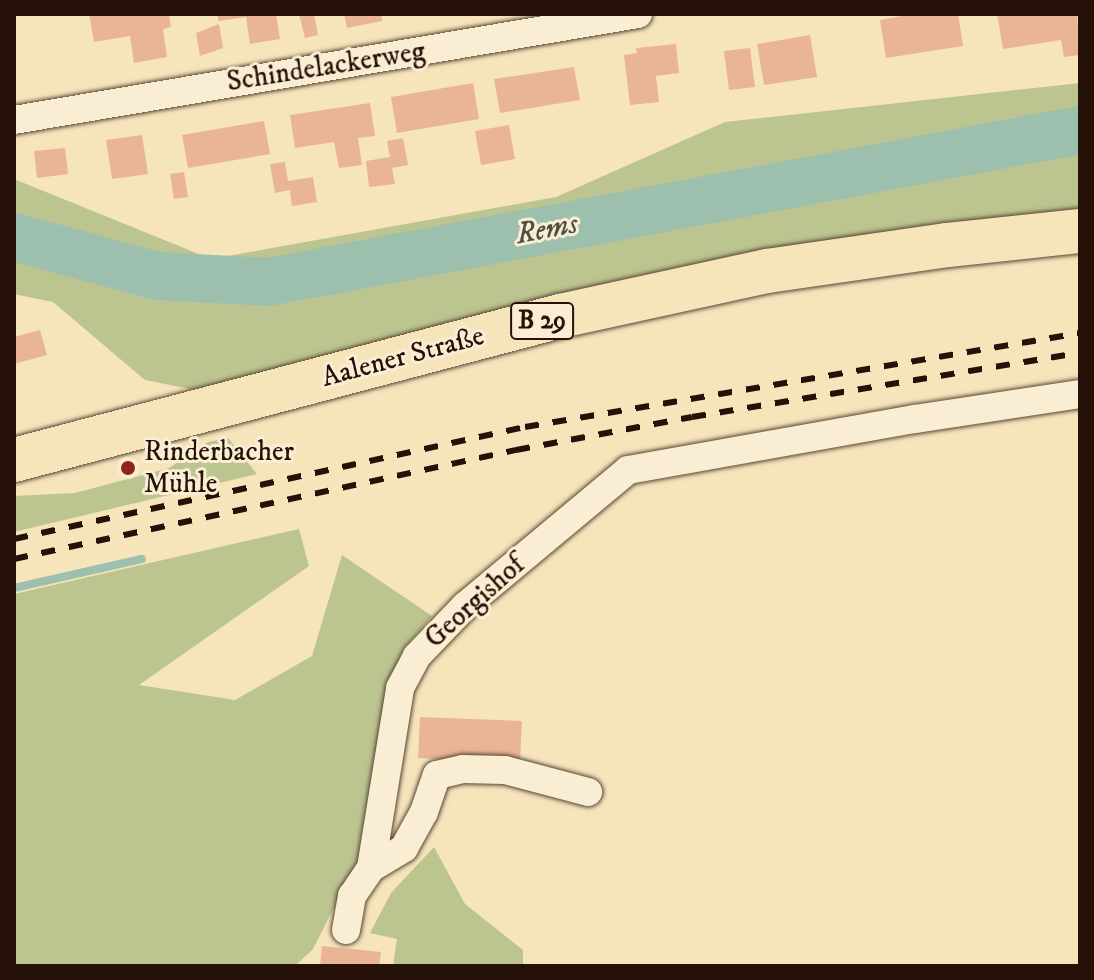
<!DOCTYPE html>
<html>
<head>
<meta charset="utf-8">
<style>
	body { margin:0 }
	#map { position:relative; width:1094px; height:980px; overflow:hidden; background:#f6e4bb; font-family:"IM FELL DW Pica",serif }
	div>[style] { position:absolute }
	.green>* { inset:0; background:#bcc490 }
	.stream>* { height:8px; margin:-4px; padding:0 4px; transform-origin:4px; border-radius:4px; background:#9dbfae }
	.river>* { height:48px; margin:-24px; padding:0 24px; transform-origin:24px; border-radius:24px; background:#9dbfae }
	.building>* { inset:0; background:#eab596 }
	.roads { filter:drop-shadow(0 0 2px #594635) drop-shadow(0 0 2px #594635) }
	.minor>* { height:28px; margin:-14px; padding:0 14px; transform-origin:14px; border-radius:14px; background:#f9edd3 }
	.primary>* { height:44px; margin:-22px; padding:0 22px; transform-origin:22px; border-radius:22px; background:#f6e4bb }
	.rail>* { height:6px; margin-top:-3px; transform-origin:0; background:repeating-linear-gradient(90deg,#251108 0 14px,transparent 0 28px) }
	.dots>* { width:22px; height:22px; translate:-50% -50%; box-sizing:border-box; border:4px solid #f9edd3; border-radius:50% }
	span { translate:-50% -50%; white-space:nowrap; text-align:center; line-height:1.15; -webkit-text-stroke:6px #f9edd3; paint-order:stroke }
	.shield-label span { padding:2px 6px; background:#f9edd3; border:2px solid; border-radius:6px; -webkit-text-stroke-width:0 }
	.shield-label { font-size:26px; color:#251108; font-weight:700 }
	.street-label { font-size:28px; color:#251108 }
	.poi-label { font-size:28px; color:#251108 }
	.left { translate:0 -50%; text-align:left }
	.water-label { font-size:30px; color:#4f4e42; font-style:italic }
	.frame { position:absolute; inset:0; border:16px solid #251108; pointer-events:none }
</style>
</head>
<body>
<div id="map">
	<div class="green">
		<i style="clip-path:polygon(1080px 83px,1080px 211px,200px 391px,145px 380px,53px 302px,14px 294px,14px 179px,211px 259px,556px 197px,725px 122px)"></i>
		<i style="clip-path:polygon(228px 438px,257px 474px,14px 532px,14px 496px,75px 493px,169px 468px,208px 442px)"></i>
		<i style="clip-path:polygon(299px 529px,309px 566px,139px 685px,235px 700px,312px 656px,342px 555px,432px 616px,404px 648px,390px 683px,361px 854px,313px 949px,295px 966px,14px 966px,14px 594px)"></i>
		<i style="clip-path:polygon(434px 847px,465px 904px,523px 950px,523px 966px,393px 966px,397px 939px,370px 933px,391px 893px)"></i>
	</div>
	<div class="stream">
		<i style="left:14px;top:588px;width:131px;rotate:-12.8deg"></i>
	</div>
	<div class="river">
		<i style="left:14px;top:237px;width:149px;rotate:15.2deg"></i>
		<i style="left:158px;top:276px;width:110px;rotate:3.1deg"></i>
		<i style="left:268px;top:282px;width:826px;rotate:-10.6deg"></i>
	</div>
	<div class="building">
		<i style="clip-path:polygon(89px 14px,169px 14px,171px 27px,163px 29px,167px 57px,134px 63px,130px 36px,94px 42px)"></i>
		<i style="clip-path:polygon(217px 14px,276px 14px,280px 39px,250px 44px,246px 17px,219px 21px)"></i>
		<i style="clip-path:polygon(299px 14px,314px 14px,318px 35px,305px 38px)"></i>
		<i style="clip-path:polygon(344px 14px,381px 14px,382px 21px,347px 28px)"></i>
		<i style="clip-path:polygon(913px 14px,958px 14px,963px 46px,886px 58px,880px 20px)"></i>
		<i style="clip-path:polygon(997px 14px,1077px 14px,1080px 55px,1064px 57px,1061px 40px,1003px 49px)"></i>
		<i style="clip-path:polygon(219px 24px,223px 48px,200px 56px,196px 33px)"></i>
		<i style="clip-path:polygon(810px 35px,817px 77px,764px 85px,757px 44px)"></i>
		<i style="clip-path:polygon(676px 44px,679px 73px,656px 76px,659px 102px,630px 105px,624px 55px,637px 53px,636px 48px)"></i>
		<i style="clip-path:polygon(750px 48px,755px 87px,729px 90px,724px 51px)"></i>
		<i style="clip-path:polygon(574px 67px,580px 100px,500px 113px,494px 79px)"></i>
		<i style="clip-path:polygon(473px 83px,479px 119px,397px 133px,391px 97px)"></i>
		<i style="clip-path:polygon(370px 103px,375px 136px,358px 138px,362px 165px,339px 168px,334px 142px,295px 148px,290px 115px)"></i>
		<i style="clip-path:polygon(264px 121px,270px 154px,188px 168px,182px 135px)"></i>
		<i style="clip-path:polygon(509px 125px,515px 159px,481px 165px,475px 131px)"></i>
		<i style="clip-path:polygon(142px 135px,148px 174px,112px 179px,106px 140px)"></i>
		<i style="clip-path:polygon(403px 138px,408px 165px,392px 168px,395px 184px,369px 187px,366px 161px,390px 157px,387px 141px)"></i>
		<i style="clip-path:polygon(65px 148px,68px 174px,37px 178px,34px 151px)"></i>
		<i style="clip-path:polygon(285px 162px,288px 181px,313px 177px,317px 202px,292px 206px,290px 190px,275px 193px,270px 164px)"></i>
		<i style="clip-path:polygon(184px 172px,188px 197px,174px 199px,170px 174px)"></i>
		<i style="clip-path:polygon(40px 330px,47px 355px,14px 364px,14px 337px)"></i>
		<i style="clip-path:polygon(420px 717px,522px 721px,520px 762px,418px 758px)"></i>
		<i style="clip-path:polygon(322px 946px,381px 952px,379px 966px,320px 966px)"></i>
	</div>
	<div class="roads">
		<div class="minor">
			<i style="left:14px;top:120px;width:633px;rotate:-9.64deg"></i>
			<i style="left:371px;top:868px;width:39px;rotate:-31deg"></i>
			<i style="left:404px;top:848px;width:41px;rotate:-60.9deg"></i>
			<i style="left:424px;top:812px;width:39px;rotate:-71deg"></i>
			<i style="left:437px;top:775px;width:27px;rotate:-13deg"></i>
			<i style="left:463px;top:769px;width:42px;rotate:1.4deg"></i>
			<i style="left:505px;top:770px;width:86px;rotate:14.8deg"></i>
			<i style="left:346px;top:930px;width:35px;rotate:-80deg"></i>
			<i style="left:352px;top:896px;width:34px;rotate:-56deg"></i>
			<i style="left:371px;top:868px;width:182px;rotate:-80.8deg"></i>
			<i style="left:400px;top:688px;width:36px;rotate:-62deg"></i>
			<i style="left:417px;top:656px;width:69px;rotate:-46.2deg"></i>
			<i style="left:465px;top:606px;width:212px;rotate:-39.8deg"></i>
			<i style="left:628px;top:470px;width:291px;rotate:-10.1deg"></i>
			<i style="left:915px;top:419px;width:167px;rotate:-8.6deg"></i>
		</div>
		<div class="primary">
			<i style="left:14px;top:460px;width:565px;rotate:-14.77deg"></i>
			<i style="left:560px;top:316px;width:212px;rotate:-12.3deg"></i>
			<i style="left:767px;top:271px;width:183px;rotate:-8.2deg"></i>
			<i style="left:948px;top:245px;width:133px;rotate:-6.1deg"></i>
		</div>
	</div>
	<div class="rail">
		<i style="left:14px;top:539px;width:523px;rotate:-12.36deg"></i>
		<i style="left:525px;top:427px;width:563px;rotate:-9.61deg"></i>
		<i style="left:14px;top:559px;width:514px;rotate:-12.25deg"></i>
		<i style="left:516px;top:450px;width:179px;rotate:-10.6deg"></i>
		<i style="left:692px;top:417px;width:393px;rotate:-9.4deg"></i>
	</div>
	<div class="dots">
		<i style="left:128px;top:468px;background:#8f2418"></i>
	</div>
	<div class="shield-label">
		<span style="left:542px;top:321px">B 29</span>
	</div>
	<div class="street-label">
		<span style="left:326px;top:67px;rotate:-9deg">Schindelackerweg</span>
		<span style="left:403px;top:357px;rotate:-15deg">Aalener Straße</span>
		<span style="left:475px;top:602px;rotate:-42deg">Georgishof</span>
	</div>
	<div class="poi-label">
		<span class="left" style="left:144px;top:468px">Rinderbacher<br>Mühle</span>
	</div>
	<div class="water-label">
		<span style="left:547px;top:230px;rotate:-11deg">Rems</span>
	</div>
	<div class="frame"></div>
</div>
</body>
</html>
